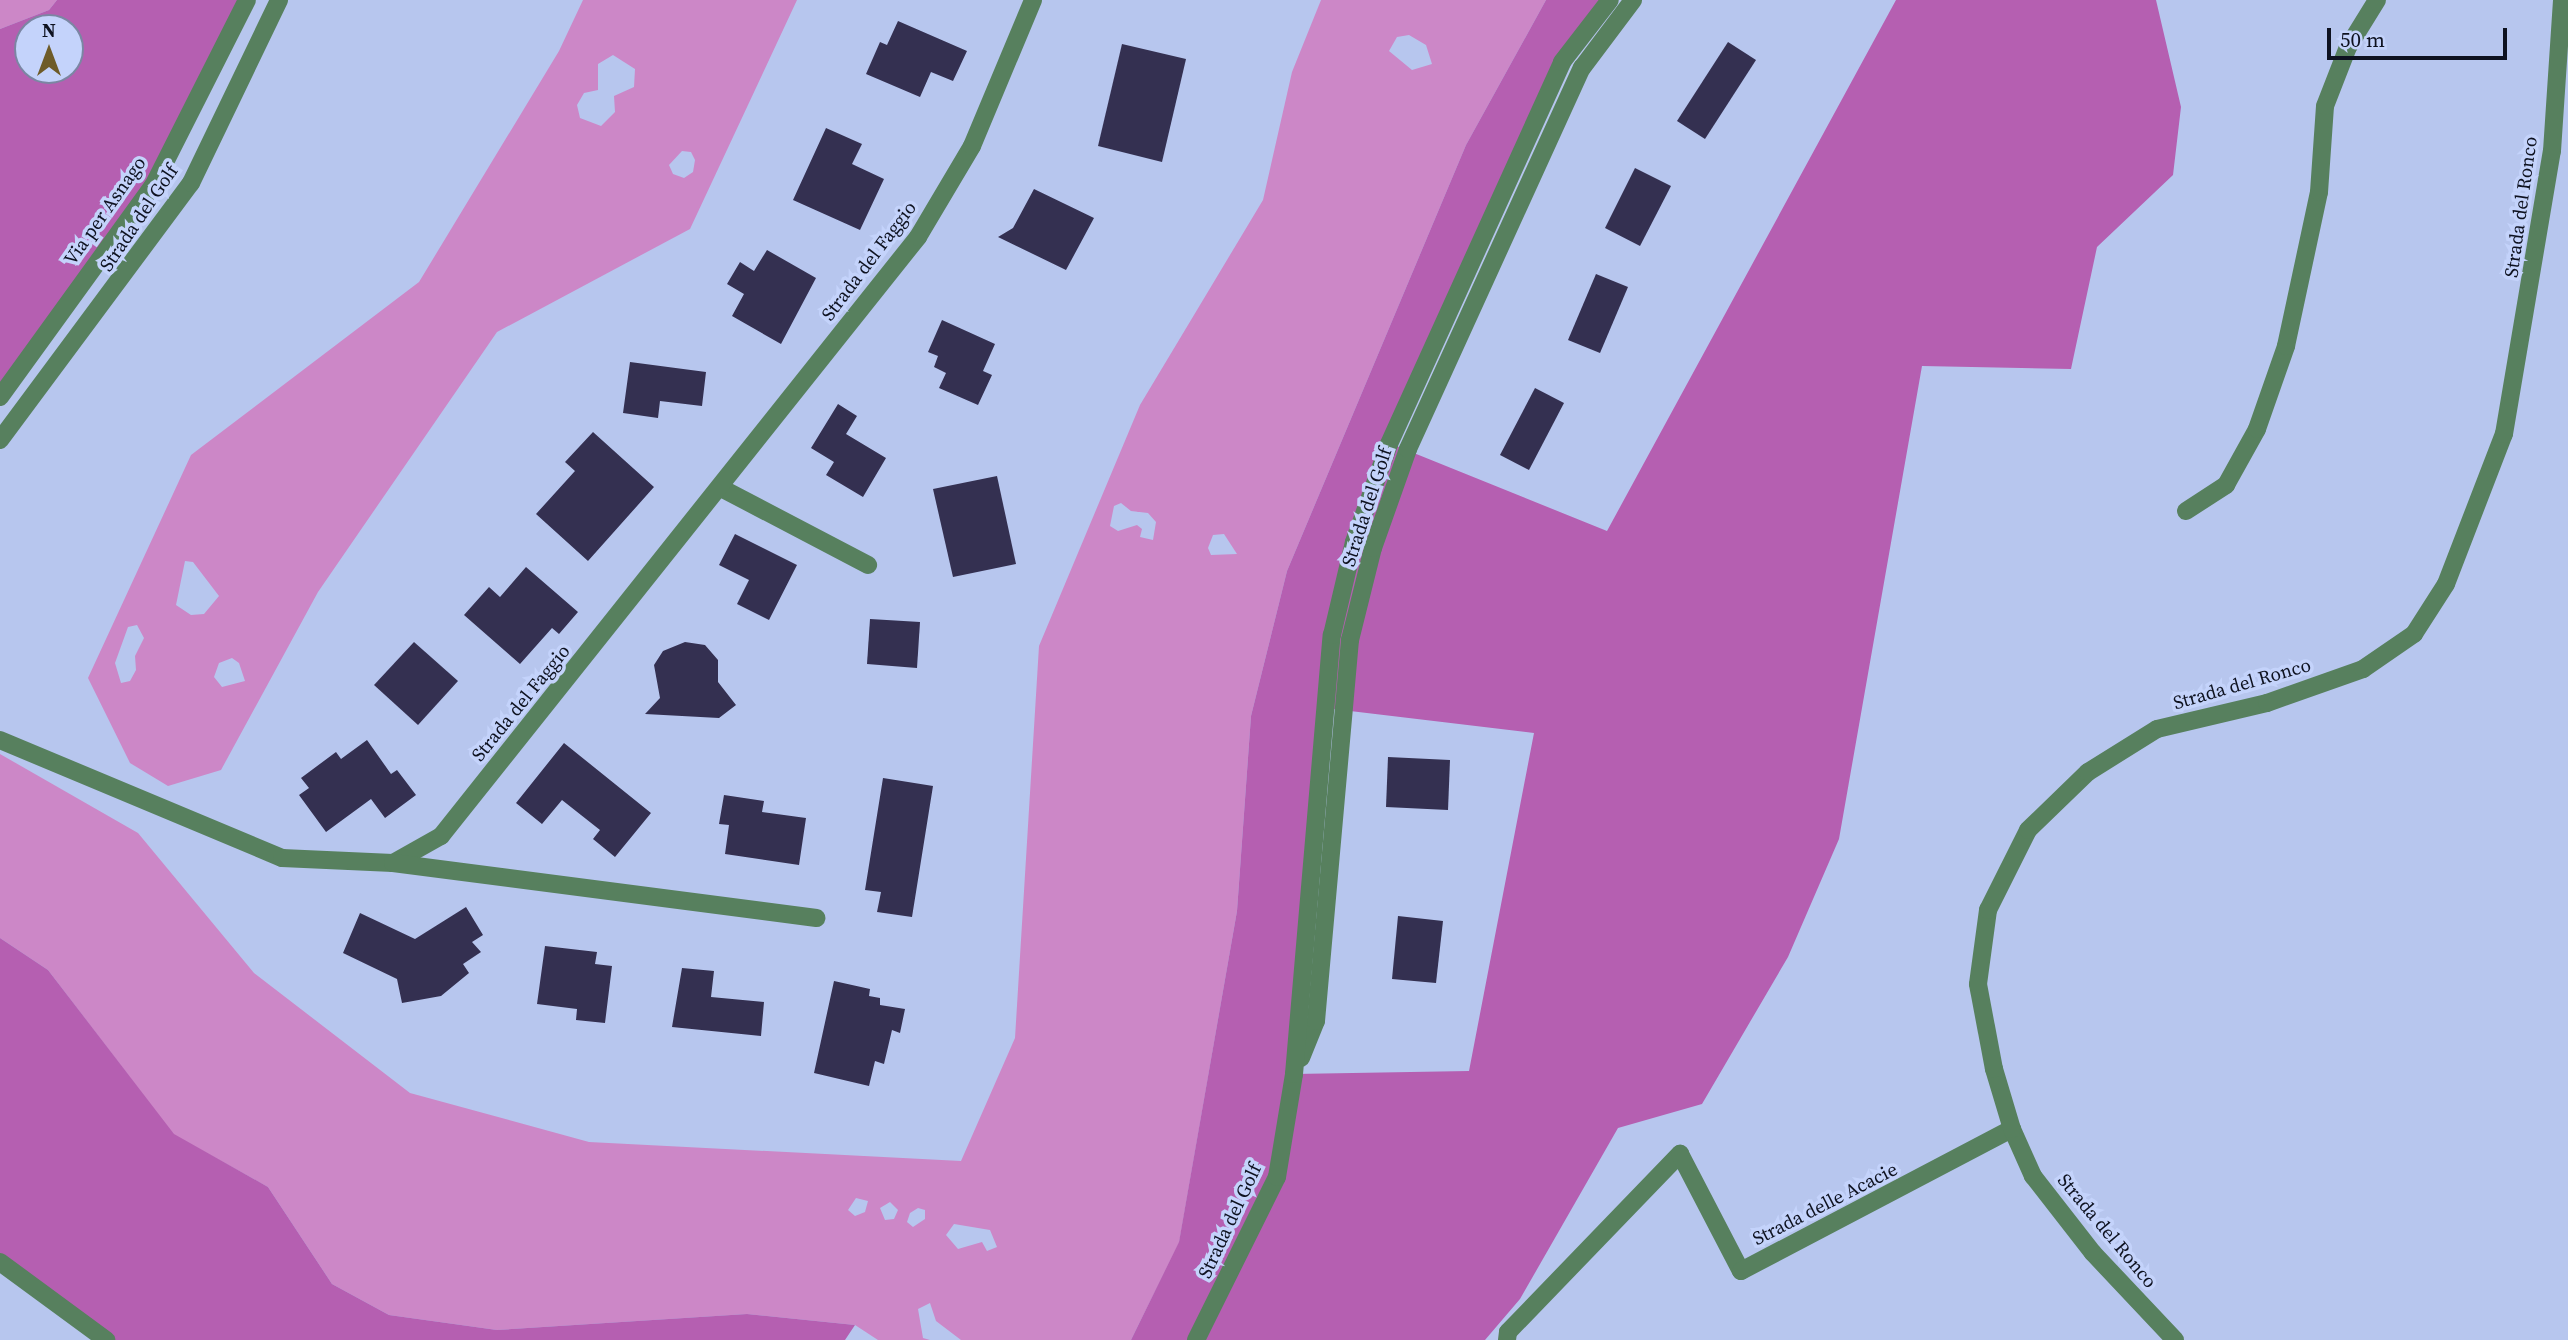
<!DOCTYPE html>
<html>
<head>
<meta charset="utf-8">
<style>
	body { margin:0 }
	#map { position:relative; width:2568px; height:1340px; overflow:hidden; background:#b7c6ee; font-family:"Source Serif 4",serif }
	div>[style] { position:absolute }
	.green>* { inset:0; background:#cc87c7 }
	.forest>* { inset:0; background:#b55fb1 }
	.building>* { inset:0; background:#343051 }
	.minor>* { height:18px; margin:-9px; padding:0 9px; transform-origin:9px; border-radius:9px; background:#57805e }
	span { translate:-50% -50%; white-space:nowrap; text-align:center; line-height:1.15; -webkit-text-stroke:7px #c4d3fb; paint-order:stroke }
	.street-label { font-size:19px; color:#0e1220 }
	.north { position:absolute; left:14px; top:14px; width:70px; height:70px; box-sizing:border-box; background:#c4d3fb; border:2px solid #7b86a3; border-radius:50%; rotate:0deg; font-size:19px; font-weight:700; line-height:28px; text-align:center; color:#0e1220 }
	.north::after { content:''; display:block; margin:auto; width:24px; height:32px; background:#6e5b29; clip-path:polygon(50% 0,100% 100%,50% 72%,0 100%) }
	.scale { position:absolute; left:2327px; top:28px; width:180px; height:32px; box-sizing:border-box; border:4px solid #0e1220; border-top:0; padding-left:9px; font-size:21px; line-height:24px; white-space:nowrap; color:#0e1220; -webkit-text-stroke:5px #c4d3fb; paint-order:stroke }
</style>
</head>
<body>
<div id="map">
	<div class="green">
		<i style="clip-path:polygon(0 0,57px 0,49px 10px,0 29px)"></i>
		<i style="clip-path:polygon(evenodd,583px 0,797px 0,690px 229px,497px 332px,318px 592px,221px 770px,168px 786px,130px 763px,88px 678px,191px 455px,419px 282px,559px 51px,583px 0,613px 55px,635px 69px,634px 87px,614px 96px,615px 112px,601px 126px,580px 118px,577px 105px,584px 93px,598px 90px,598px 64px,613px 55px,583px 0,682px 151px,691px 152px,695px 160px,693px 172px,684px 178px,673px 174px,669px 165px,682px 151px,583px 0,185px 561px,193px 562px,219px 596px,204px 614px,191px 615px,176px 605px,185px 561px,583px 0,137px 625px,144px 638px,135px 656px,136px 670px,130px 681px,121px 683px,115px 663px,128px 627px,137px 625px,583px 0,232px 658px,239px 663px,245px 681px,222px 687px,214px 677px,219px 663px,232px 658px)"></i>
		<i style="clip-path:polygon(evenodd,1321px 0,1546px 0,1466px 145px,1287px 571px,1251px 716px,1237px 911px,1179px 1243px,1131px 1340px,961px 1340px,936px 1321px,930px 1303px,918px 1309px,923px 1338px,930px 1340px,878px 1340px,855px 1325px,747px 1314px,497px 1330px,389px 1315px,332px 1284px,268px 1187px,174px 1135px,48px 970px,0 938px,0 754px,138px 833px,254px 973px,410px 1093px,589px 1142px,961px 1161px,1015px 1038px,1039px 646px,1140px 405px,1263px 200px,1292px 72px,1321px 0,1409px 35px,1426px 45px,1432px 64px,1412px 70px,1389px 51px,1397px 37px,1409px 35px,1321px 0,1121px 503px,1131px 511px,1148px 513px,1156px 522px,1153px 540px,1140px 537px,1142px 529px,1137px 525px,1118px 531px,1110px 526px,1114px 506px,1121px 503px,1321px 0,1224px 534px,1237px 554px,1211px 555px,1208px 548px,1213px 535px,1224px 534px,1321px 0,856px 1198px,868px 1201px,865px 1212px,855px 1216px,848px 1210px,856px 1198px,1321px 0,890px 1202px,898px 1210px,894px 1219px,885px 1220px,880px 1208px,890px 1202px,1321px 0,918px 1208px,925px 1210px,925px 1219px,913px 1227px,907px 1222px,910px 1213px,918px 1208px,1321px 0,954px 1224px,990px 1230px,997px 1247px,987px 1251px,982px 1242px,958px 1249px,946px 1235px,954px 1224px)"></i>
	</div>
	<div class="forest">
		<i style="clip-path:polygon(evenodd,57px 0,247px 0,153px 186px,0 401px,0 29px,49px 10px,57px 0,28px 28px,70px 28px,70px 70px,28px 70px,28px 28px)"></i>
		<i style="clip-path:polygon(evenodd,1546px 0,1610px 0,1562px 62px,1389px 443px,1607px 531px,1896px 0,2156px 0,2181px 107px,2173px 175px,2097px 247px,2071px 369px,1922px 366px,1839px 839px,1788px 957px,1702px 1104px,1618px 1128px,1520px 1299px,1485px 1340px,1131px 1340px,1179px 1242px,1237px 911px,1251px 716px,1287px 571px,1466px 145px,1546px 0,1325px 708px,1534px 733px,1469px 1071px,1294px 1074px,1325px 708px)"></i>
		<i style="clip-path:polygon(0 938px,48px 970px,174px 1134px,268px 1187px,332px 1284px,389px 1315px,497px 1330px,747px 1314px,855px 1325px,845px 1340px,106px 1340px,0 1262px)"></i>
	</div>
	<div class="building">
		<i style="clip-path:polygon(898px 21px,967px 51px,953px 81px,931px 72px,920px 97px,866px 74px,880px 42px,887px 45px)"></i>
		<i style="clip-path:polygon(1728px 42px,1756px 60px,1705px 139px,1677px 121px)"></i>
		<i style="clip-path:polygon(1122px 44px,1186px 59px,1162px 162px,1098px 146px)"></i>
		<i style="clip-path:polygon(826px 128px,862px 144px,852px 164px,884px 179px,860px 230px,793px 200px)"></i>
		<i style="clip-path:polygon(1635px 168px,1671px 186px,1640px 246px,1605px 228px)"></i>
		<i style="clip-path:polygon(1034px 189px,1094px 218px,1066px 270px,998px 237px,1013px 228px)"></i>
		<i style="clip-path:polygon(767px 250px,816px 278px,781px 344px,732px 316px,744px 294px,727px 284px,740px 262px,754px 271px)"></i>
		<i style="clip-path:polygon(1596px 274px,1628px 287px,1600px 353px,1568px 340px)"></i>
		<i style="clip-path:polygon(942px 320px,995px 344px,983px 371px,992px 375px,978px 405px,939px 388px,946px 373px,934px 367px,938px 356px,928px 352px)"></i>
		<i style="clip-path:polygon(630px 362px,706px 372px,702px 406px,660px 401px,658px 418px,623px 413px)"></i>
		<i style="clip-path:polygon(1535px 388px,1564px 403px,1529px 470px,1500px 455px)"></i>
		<i style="clip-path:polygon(838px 404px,857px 416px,846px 434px,886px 458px,863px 497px,826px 475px,834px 462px,811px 448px)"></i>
		<i style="clip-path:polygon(593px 432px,654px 487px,588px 561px,536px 514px,575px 471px,565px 462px)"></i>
		<i style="clip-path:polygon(997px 476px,1016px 564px,953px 577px,933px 489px)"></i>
		<i style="clip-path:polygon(735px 534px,797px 565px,769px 620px,737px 604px,749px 580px,719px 565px)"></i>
		<i style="clip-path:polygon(526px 567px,578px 612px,559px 634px,552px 628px,520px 664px,464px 615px,489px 587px,500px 597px)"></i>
		<i style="clip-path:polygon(870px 619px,920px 622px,917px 668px,867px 664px)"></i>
		<i style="clip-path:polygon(414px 642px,458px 681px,418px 725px,374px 685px)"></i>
		<i style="clip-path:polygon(685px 642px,705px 645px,718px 660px,718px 682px,736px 705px,719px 718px,645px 714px,660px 698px,654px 665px,663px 651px)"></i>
		<i style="clip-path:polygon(367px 740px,391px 774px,397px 770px,416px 795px,385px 818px,371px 799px,326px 832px,299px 795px,309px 788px,301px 778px,336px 752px,341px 759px)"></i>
		<i style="clip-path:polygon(564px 743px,651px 813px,615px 857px,593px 839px,600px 830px,562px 800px,542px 824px,516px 803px)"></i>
		<i style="clip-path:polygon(1388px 757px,1450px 760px,1448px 810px,1386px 807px)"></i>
		<i style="clip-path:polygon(883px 778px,933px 786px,912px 917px,877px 912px,881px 892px,865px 890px)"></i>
		<i style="clip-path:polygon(724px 795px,764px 801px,762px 812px,806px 818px,799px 865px,725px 854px,729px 825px,719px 824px)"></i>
		<i style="clip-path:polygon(466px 907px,483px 935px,472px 942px,481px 952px,463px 964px,469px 973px,441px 996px,402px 1003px,397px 979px,343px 953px,360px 913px,415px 939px)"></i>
		<i style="clip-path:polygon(1398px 916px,1443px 921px,1436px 983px,1392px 979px)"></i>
		<i style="clip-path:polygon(545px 946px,597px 952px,595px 964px,612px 966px,605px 1023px,576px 1020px,577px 1009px,537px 1004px)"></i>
		<i style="clip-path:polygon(682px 968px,714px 971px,711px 997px,764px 1002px,761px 1036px,672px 1027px)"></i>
		<i style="clip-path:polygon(834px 981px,870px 989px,869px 996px,880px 998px,880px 1005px,905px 1009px,900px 1033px,892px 1030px,884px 1064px,875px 1061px,869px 1086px,814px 1073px)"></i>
	</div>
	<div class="minor">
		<i style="left:0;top:397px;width:261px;rotate:-54.1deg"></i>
		<i style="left:153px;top:186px;width:208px;rotate:-63.2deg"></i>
		<i style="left:0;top:440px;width:320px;rotate:-53.4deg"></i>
		<i style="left:191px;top:183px;width:203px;rotate:-64.3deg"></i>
		<i style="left:721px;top:488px;width:166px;rotate:27.6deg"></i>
		<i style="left:2186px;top:511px;width:48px;rotate:-33deg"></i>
		<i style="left:2226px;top:485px;width:64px;rotate:-61deg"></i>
		<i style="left:2257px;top:429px;width:88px;rotate:-70.7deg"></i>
		<i style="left:2286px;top:346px;width:157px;rotate:-77.9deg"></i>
		<i style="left:2319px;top:192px;width:86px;rotate:-86deg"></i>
		<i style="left:2325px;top:106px;width:63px;rotate:-68.7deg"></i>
		<i style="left:2348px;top:47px;width:55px;rotate:-58.3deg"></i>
		<i style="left:0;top:740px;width:306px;rotate:22.7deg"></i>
		<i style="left:282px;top:858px;width:111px;rotate:2.6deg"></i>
		<i style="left:393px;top:863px;width:55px;rotate:-29.4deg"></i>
		<i style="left:441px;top:836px;width:766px;rotate:-51.47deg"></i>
		<i style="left:918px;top:237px;width:106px;rotate:-59.3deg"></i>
		<i style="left:972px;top:146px;width:158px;rotate:-67.3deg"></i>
		<i style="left:393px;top:863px;width:427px;rotate:7.4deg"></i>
		<i style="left:1301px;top:1058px;width:40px;rotate:-68deg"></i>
		<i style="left:1316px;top:1021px;width:383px;rotate:-84.9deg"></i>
		<i style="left:1350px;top:640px;width:95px;rotate:-76deg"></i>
		<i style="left:1373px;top:548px;width:105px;rotate:-70.5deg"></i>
		<i style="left:1408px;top:449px;width:419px;rotate:-65.5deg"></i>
		<i style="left:1582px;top:68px;width:85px;rotate:-53.1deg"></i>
		<i style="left:0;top:1262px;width:132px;rotate:36.3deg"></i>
		<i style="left:1196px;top:1340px;width:182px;rotate:-63.6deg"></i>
		<i style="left:1277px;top:1177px;width:104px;rotate:-80.6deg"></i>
		<i style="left:1294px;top:1074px;width:441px;rotate:-85.1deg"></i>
		<i style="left:1332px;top:635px;width:96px;rotate:-76.7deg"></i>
		<i style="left:1354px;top:542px;width:104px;rotate:-70.3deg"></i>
		<i style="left:1389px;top:444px;width:419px;rotate:-65.6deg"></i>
		<i style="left:1562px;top:62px;width:78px;rotate:-52.3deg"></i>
		<i style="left:1507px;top:1340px;width:8px;rotate:-83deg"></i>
		<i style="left:1508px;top:1332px;width:248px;rotate:-46deg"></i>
		<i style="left:1680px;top:1154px;width:132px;rotate:62.5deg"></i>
		<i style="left:1741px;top:1271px;width:306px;rotate:-27.7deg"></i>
		<i style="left:2175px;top:1340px;width:120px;rotate:-133.3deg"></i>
		<i style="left:2093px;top:1253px;width:98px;rotate:-127.9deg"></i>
		<i style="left:2033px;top:1176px;width:51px;rotate:-114.1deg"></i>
		<i style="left:2012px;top:1129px;width:63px;rotate:-106.7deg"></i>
		<i style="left:1994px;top:1069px;width:86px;rotate:-100.7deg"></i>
		<i style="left:1978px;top:984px;width:75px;rotate:-82.3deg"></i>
		<i style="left:1988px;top:910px;width:89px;rotate:-63.4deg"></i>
		<i style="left:2028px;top:830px;width:83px;rotate:-44deg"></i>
		<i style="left:2088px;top:772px;width:81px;rotate:-31.9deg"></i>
		<i style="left:2157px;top:729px;width:113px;rotate:-13.3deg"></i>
		<i style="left:2267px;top:703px;width:102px;rotate:-19.5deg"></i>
		<i style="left:2363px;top:669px;width:62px;rotate:-34.5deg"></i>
		<i style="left:2414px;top:634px;width:59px;rotate:-57.4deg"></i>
		<i style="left:2446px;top:584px;width:161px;rotate:-68.9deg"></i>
		<i style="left:2504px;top:434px;width:287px;rotate:-80.4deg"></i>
		<i style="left:2552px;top:151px;width:151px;rotate:-86.2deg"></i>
	</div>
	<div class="street-label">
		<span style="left:2521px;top:207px;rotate:-82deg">Strada del Ronco</span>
		<span style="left:105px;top:211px;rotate:-55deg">Via per Asnago</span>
		<span style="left:139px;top:218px;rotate:-56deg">Strada del Golf</span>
		<span style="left:869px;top:261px;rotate:-53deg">Strada del Faggio</span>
		<span style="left:1367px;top:507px;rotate:-72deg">Strada del Golf</span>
		<span style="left:2242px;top:684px;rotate:-16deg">Strada del Ronco</span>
		<span style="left:521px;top:703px;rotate:-51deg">Strada del Faggio</span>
		<span style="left:1825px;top:1204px;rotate:-27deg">Strada delle Acacie</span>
		<span style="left:1230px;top:1221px;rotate:-65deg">Strada del Golf</span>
		<span style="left:2107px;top:1231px;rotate:50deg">Strada del Ronco</span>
	</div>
	<div class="north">N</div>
	<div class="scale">50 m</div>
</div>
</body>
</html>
